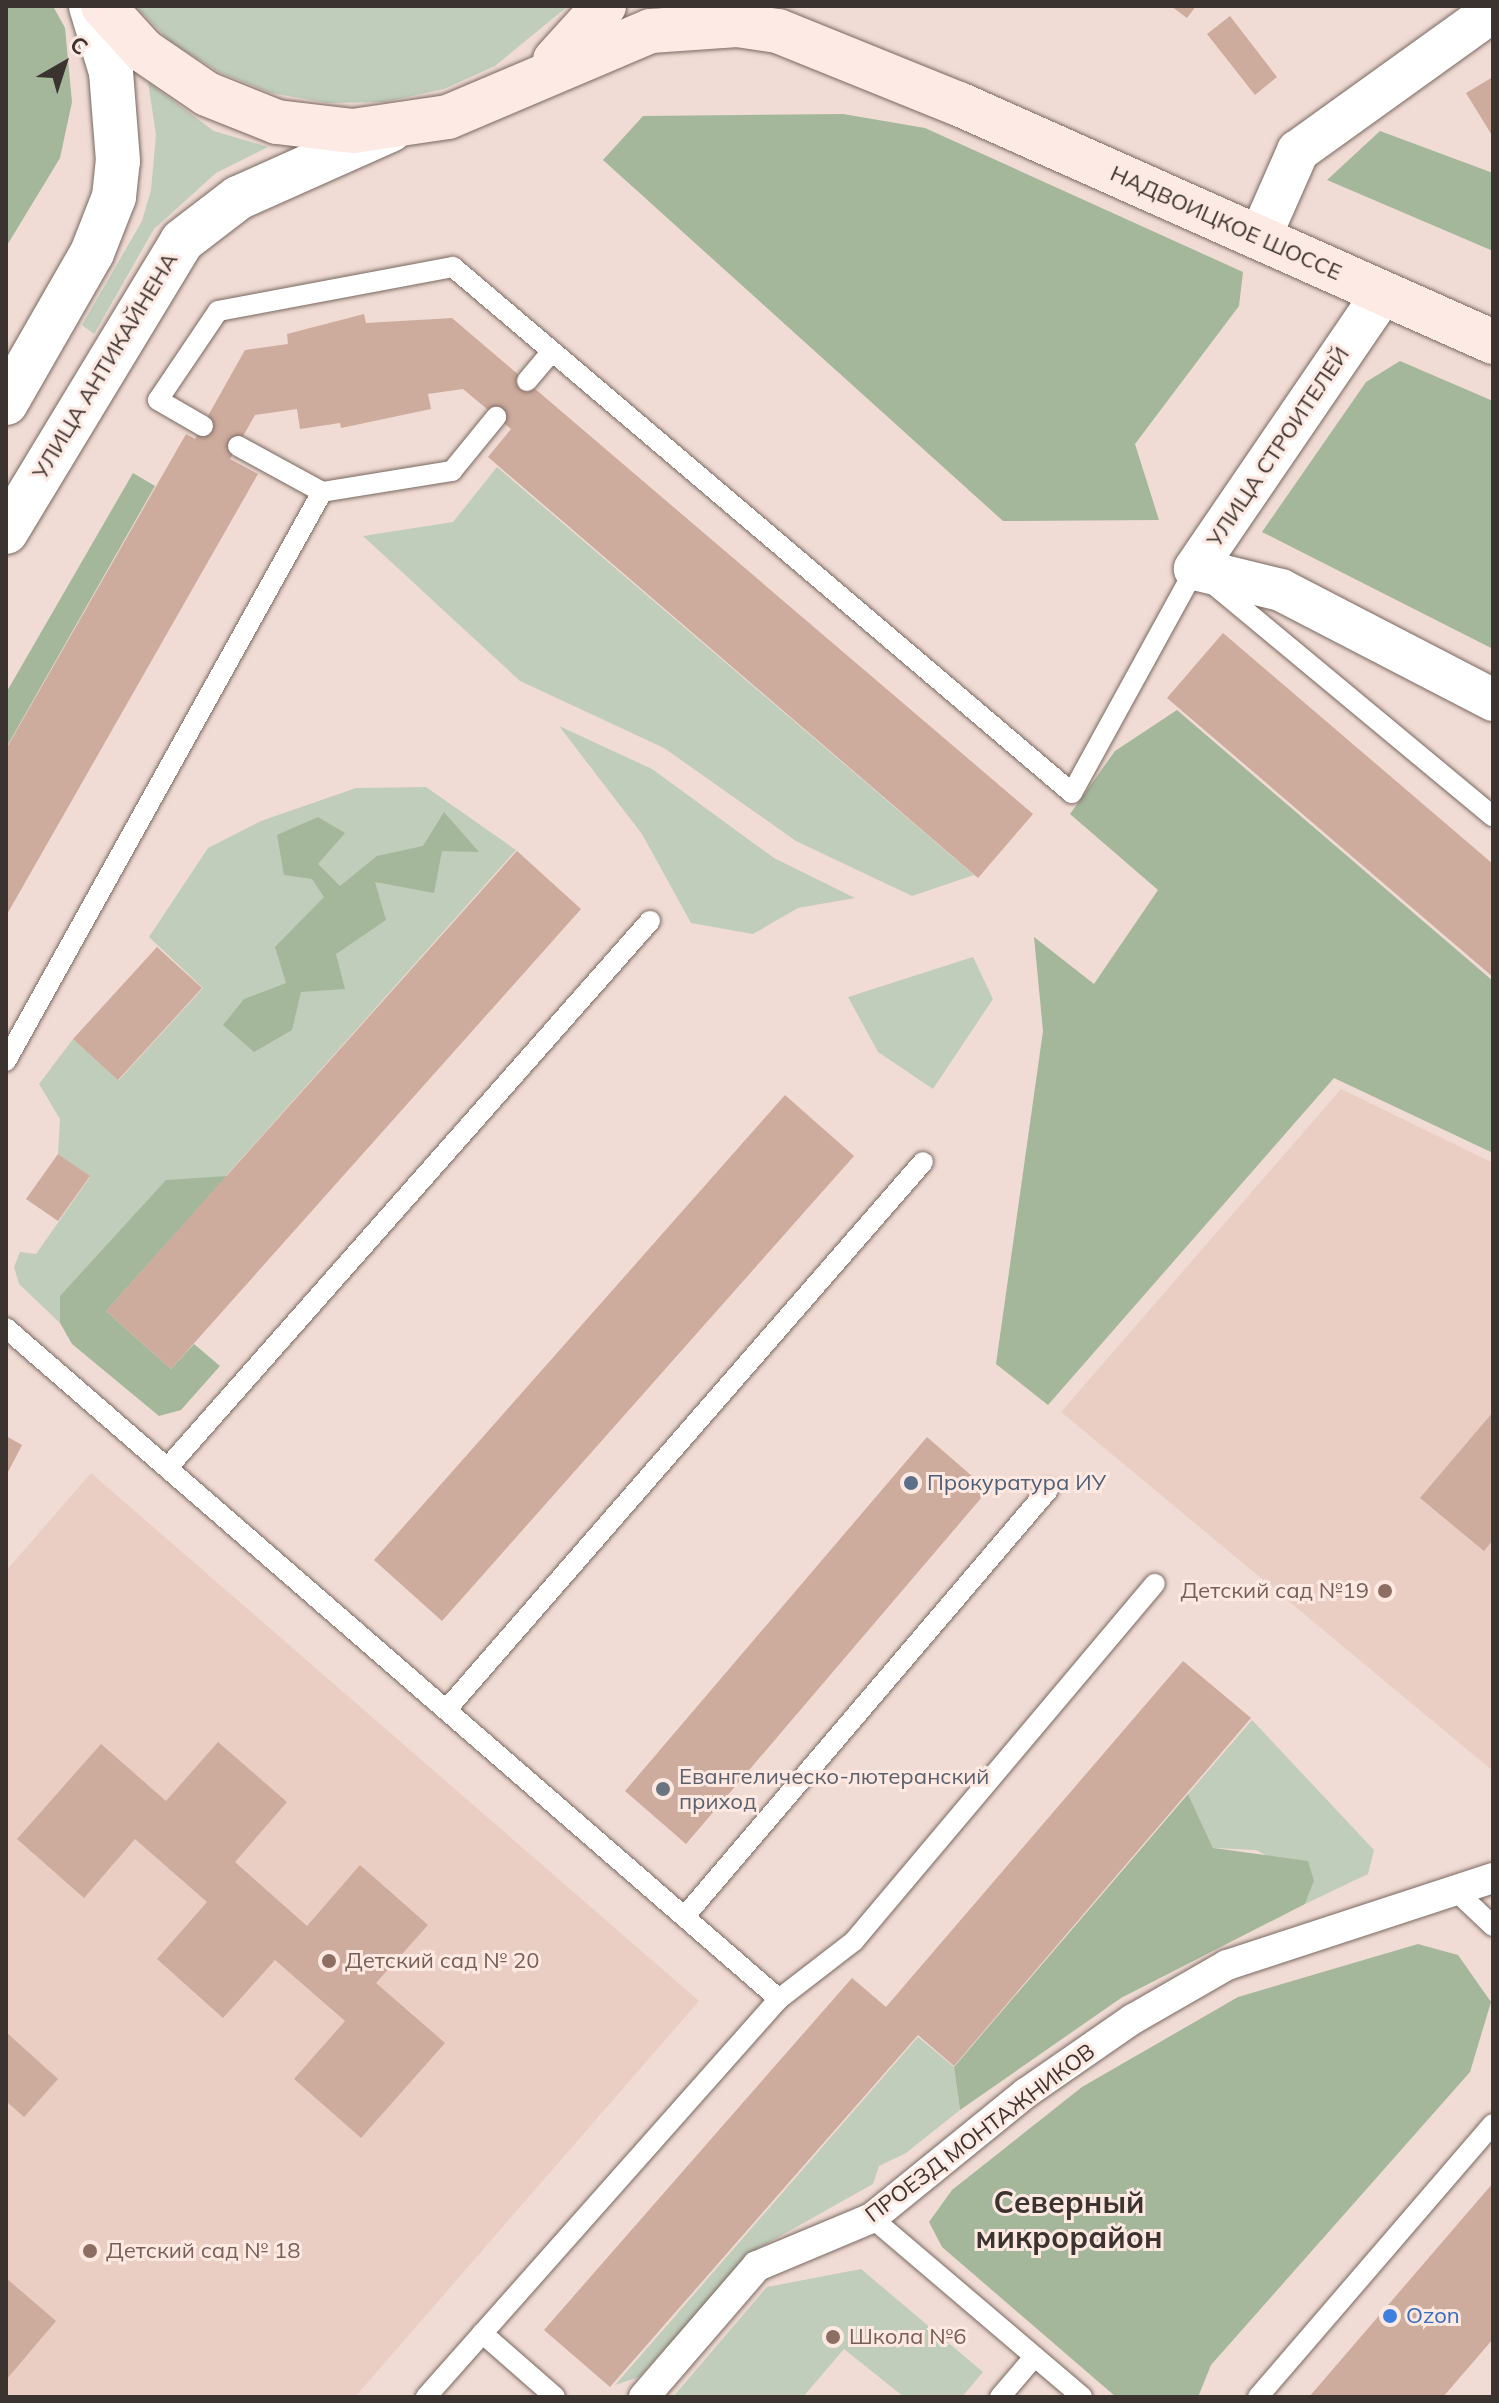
<!DOCTYPE html>
<html>
<head>
<meta charset="utf-8">
<style>
	body { margin:0 }
	#map { position:relative; width:1499px; height:2403px; overflow:hidden; background:#f0dcd4; font-family:Mulish,sans-serif }
	div>[style] { position:absolute }
	.built>* { inset:0; background:#eacec3 }
	.green>* { inset:0; background:#c1cdbb }
	.forest>* { inset:0; background:#a4b79b }
	.building>* { inset:0; background:#cdab9d }
	.roads { filter:drop-shadow(0 0 2px #7a6861) drop-shadow(0 0 2px #7a6861) }
	.service>* { height:20px; margin:-10px; padding:0 10px; transform-origin:10px; border-radius:10px; background:#fff }
	.pedestrian>* { height:30px; margin:-15px; padding:0 15px; transform-origin:15px; border-radius:15px; background:#fff }
	.minor>* { height:42px; margin:-21px; padding:0 21px; transform-origin:21px; border-radius:21px; background:#fff }
	.tertiary>* { height:44px; margin:-22px; padding:0 22px; transform-origin:22px; border-radius:22px; background:#fff }
	.secondary>* { height:44px; margin:-22px; padding:0 22px; transform-origin:22px; border-radius:22px; background:#feeae4 }
	.dots>* { width:22px; height:22px; translate:-50% -50%; box-sizing:border-box; border:4px solid #fde9e1; border-radius:50% }
	span { translate:-50% -50%; white-space:nowrap; text-align:center; line-height:1.15; -webkit-text-stroke:6px #fde9e1; paint-order:stroke }
	.street-label { font-size:22px; color:#3b3330 }
	.service-label { font-size:22px; color:#4e5e75 }
	.left { translate:0 -50%; text-align:left }
	.education-label { font-size:22px; color:#785e54 }
	.right { translate:-100% -50%; text-align:right }
	.worship-label { font-size:22px; color:#5b616d }
	.shop-label { font-size:22px; color:#366cbe }
	.district-label { font-size:30px; color:#3b3330; font-weight:700 }
	.frame { position:absolute; inset:0; border:8px solid #3b3330; pointer-events:none }
	.north { position:absolute; left:24px; top:24px; width:80px; height:80px; -webkit-text-stroke:6px #fde9e1; paint-order:stroke; rotate:39deg; font-size:22px; font-weight:700; line-height:32px; text-align:center; color:#3b3330 }
	.north::after { content:''; display:block; margin:auto; width:28px; height:36px; background:#3b3330; clip-path:polygon(50% 0,100% 100%,50% 72%,0 100%) }
</style>
</head>
<body>
<div id="map">
	<div class="built">
		<i style="clip-path:polygon(1341px 1089px,1493px 1163px,1493px 1771px,1061px 1412px)"></i>
		<i style="clip-path:polygon(91px 1473px,699px 2001px,355px 2397px,6px 2397px,6px 1571px)"></i>
	</div>
	<div class="green">
		<i style="clip-path:polygon(135px 6px,568px 6px,495px 66px,444px 89px,385px 102px,328px 103px,271px 93px,219px 72px,170px 41px)"></i>
		<i style="clip-path:polygon(148px 82px,214px 131px,268px 147px,216px 173px,154px 229px,94px 334px,82px 325px,142px 221px,151px 190px,156px 135px)"></i>
		<i style="clip-path:polygon(497px 467px,974px 875px,912px 896px,796px 841px,664px 748px,520px 681px,363px 536px,453px 522px)"></i>
		<i style="clip-path:polygon(559px 726px,652px 769px,774px 858px,855px 898px,798px 908px,753px 934px,691px 923px,642px 834px)"></i>
		<i style="clip-path:polygon(426px 787px,516px 850px,106px 1311px,60px 1323px,19px 1284px,14px 1267px,20px 1252px,36px 1254px,90px 1177px,58px 1154px,60px 1119px,39px 1084px,73px 1039px,119px 1080px,203px 988px,149px 937px,208px 848px,261px 821px,356px 788px)"></i>
		<i style="clip-path:polygon(973px 957px,993px 999px,933px 1089px,878px 1052px,848px 997px)"></i>
		<i style="clip-path:polygon(1252px 1720px,1374px 1850px,1368px 1874px,1305px 1904px,1314px 1881px,1256px 1850px,1213px 1848px,1188px 1794px)"></i>
		<i style="clip-path:polygon(918px 2037px,954px 2067px,960px 2110px,906px 2153px,879px 2166px,873px 2184px,757px 2249px,639px 2377px,615px 2385px)"></i>
		<i style="clip-path:polygon(861px 2269px,983px 2372px,962px 2397px,904px 2397px,844px 2349px,803px 2397px,673px 2397px,767px 2287px)"></i>
	</div>
	<div class="forest">
		<i style="clip-path:polygon(6px 6px,53px 6px,65px 28px,72px 102px,60px 158px,6px 247px)"></i>
		<i style="clip-path:polygon(843px 114px,925px 128px,1243px 272px,1239px 306px,1135px 444px,1159px 520px,1003px 521px,603px 160px,643px 116px)"></i>
		<i style="clip-path:polygon(1380px 131px,1493px 173px,1493px 251px,1327px 180px)"></i>
		<i style="clip-path:polygon(1400px 361px,1493px 401px,1493px 649px,1262px 532px,1366px 382px)"></i>
		<i style="clip-path:polygon(133px 473px,155px 486px,6px 748px,6px 693px)"></i>
		<i style="clip-path:polygon(1177px 710px,1493px 981px,1493px 1153px,1334px 1078px,1048px 1405px,996px 1364px,1043px 1031px,1034px 937px,1094px 984px,1158px 890px,1070px 814px,1115px 751px)"></i>
		<i style="clip-path:polygon(444px 812px,479px 852px,442px 851px,434px 893px,375px 882px,386px 920px,336px 954px,345px 989px,301px 992px,292px 1030px,254px 1052px,223px 1025px,244px 999px,286px 983px,275px 947px,324px 897px,312px 879px,284px 875px,277px 835px,318px 817px,345px 833px,318px 864px,340px 886px,377px 856px,423px 846px)"></i>
		<i style="clip-path:polygon(227px 1176px,106px 1311px,171px 1369px,194px 1344px,220px 1366px,181px 1410px,159px 1416px,72px 1344px,60px 1323px,60px 1296px,166px 1180px)"></i>
		<i style="clip-path:polygon(1188px 1794px,1213px 1848px,1308px 1861px,1314px 1881px,1305px 1904px,1121px 1998px,960px 2110px,954px 2067px)"></i>
		<i style="clip-path:polygon(1418px 1944px,1458px 1955px,1491px 2002px,1470px 2072px,1211px 2365px,1198px 2397px,1116px 2397px,942px 2247px,929px 2222px,952px 2190px,1082px 2087px,1238px 1997px)"></i>
	</div>
	<div class="building">
		<i style="clip-path:polygon(1171px 6px,1196px 6px,1187px 18px)"></i>
		<i style="clip-path:polygon(1230px 16px,1277px 77px,1255px 95px,1207px 34px)"></i>
		<i style="clip-path:polygon(1493px 77px,1493px 137px,1466px 93px)"></i>
		<i style="clip-path:polygon(364px 314px,366px 323px,452px 318px,1033px 814px,978px 878px,488px 457px,511px 429px,463px 389px,428px 394px,431px 409px,341px 428px,340px 423px,300px 429px,297px 409px,255px 415px,230px 459px,258px 474px,6px 916px,6px 749px,186px 434px,195px 439px,245px 350px,288px 344px,287px 334px)"></i>
		<i style="clip-path:polygon(1223px 633px,1493px 864px,1493px 977px,1167px 698px)"></i>
		<i style="clip-path:polygon(517px 851px,581px 909px,171px 1369px,106px 1311px)"></i>
		<i style="clip-path:polygon(157px 947px,202px 988px,118px 1080px,73px 1039px)"></i>
		<i style="clip-path:polygon(785px 1095px,854px 1156px,442px 1621px,374px 1560px)"></i>
		<i style="clip-path:polygon(58px 1154px,90px 1176px,58px 1221px,26px 1199px)"></i>
		<i style="clip-path:polygon(1493px 1412px,1493px 1540px,1484px 1551px,1420px 1498px)"></i>
		<i style="clip-path:polygon(6px 1436px,22px 1445px,6px 1476px)"></i>
		<i style="clip-path:polygon(927px 1437px,988px 1490px,686px 1844px,625px 1791px)"></i>
		<i style="clip-path:polygon(1183px 1661px,1251px 1718px,954px 2066px,918px 2035px,610px 2387px,544px 2330px,852px 1978px,886px 2007px)"></i>
		<i style="clip-path:polygon(218px 1742px,287px 1802px,235px 1862px,307px 1926px,360px 1865px,428px 1925px,376px 1983px,445px 2043px,361px 2138px,294px 2079px,345px 2021px,275px 1960px,223px 2018px,157px 1959px,207px 1902px,135px 1839px,84px 1898px,17px 1839px,101px 1744px,166px 1801px)"></i>
		<i style="clip-path:polygon(6px 2032px,58px 2079px,24px 2117px,6px 2101px)"></i>
		<i style="clip-path:polygon(1493px 2183px,1493px 2339px,1443px 2397px,1309px 2397px)"></i>
		<i style="clip-path:polygon(6px 2278px,56px 2321px,6px 2380px)"></i>
	</div>
	<div class="roads">
		<div class="service">
			<i style="left:527px;top:381px;width:38px;rotate:-50deg"></i>
			<i style="left:203px;top:426px;width:52px;rotate:-150deg"></i>
			<i style="left:158px;top:400px;width:107px;rotate:-56deg"></i>
			<i style="left:218px;top:311px;width:239px;rotate:-10.6deg"></i>
			<i style="left:453px;top:267px;width:812px;rotate:40.36deg"></i>
			<i style="left:1072px;top:793px;width:256px;rotate:-61.2deg"></i>
			<i style="left:1195px;top:569px;width:387px;rotate:39.7deg"></i>
			<i style="left:238px;top:446px;width:96px;rotate:28.7deg"></i>
			<i style="left:322px;top:492px;width:132px;rotate:-9.2deg"></i>
			<i style="left:452px;top:471px;width:70px;rotate:-50.8deg"></i>
			<i style="left:6px;top:1061px;width:651px;rotate:-60.95deg"></i>
			<i style="left:6px;top:1328px;width:1024px;rotate:40.96deg"></i>
			<i style="left:779px;top:1999px;width:95px;rotate:-37.7deg"></i>
			<i style="left:854px;top:1941px;width:467px;rotate:-49.9deg"></i>
			<i style="left:169px;top:1466px;width:727px;rotate:-48.57deg"></i>
			<i style="left:447px;top:1709px;width:725px;rotate:-48.97deg"></i>
			<i style="left:1456px;top:1891px;width:51px;rotate:43.4deg"></i>
			<i style="left:685px;top:1916px;width:560px;rotate:-49.57deg"></i>
			<i style="left:872px;top:2218px;width:276px;rotate:40.4deg"></i>
			<i style="left:482px;top:2333px;width:97px;rotate:41.2deg"></i>
			<i style="left:426px;top:2397px;width:532px;rotate:-48.43deg"></i>
			<i style="left:1000px;top:2397px;width:52px;rotate:-49.6deg"></i>
			<i style="left:1258px;top:2397px;width:360px;rotate:-49.3deg"></i>
		</div>
		<div class="pedestrian">
			<i style="left:644px;top:2397px;width:173px;rotate:-49.2deg"></i>
			<i style="left:757px;top:2266px;width:125px;rotate:-22.7deg"></i>
			<i style="left:872px;top:2218px;width:198px;rotate:-39.1deg"></i>
			<i style="left:1026px;top:2093px;width:130px;rotate:-34.7deg"></i>
			<i style="left:1133px;top:2019px;width:108px;rotate:-29.9deg"></i>
			<i style="left:1227px;top:1965px;width:280px;rotate:-18.1deg"></i>
		</div>
		<div class="minor">
			<i style="left:1260px;top:237px;width:94px;rotate:-66.2deg"></i>
			<i style="left:1298px;top:151px;width:240px;rotate:-35.7deg"></i>
			<i style="left:1383px;top:293px;width:334px;rotate:124.3deg"></i>
			<i style="left:1195px;top:569px;width:89px;rotate:13.7deg"></i>
			<i style="left:1281px;top:590px;width:239px;rotate:27.4deg"></i>
		</div>
		<div class="tertiary">
			<i style="left:6px;top:403px;width:173px;rotate:-60.2deg"></i>
			<i style="left:92px;top:253px;width:60px;rotate:-68.6deg"></i>
			<i style="left:114px;top:197px;width:36px;rotate:-84deg"></i>
			<i style="left:118px;top:161px;width:89px;rotate:-94.5deg"></i>
			<i style="left:111px;top:72px;width:69px;rotate:-106.9deg"></i>
			<i style="left:6px;top:532px;width:340px;rotate:-58.8deg"></i>
			<i style="left:182px;top:241px;width:71px;rotate:-37.5deg"></i>
			<i style="left:238px;top:198px;width:167px;rotate:-24.1deg"></i>
		</div>
		<div class="secondary">
			<i style="left:103px;top:6px;width:61px;rotate:47.7deg"></i>
			<i style="left:144px;top:51px;width:76px;rotate:34.3deg"></i>
			<i style="left:207px;top:94px;width:75px;rotate:21.8deg"></i>
			<i style="left:277px;top:122px;width:77px;rotate:6.8deg"></i>
			<i style="left:353px;top:131px;width:96px;rotate:-8.4deg"></i>
			<i style="left:448px;top:117px;width:220px;rotate:-23deg"></i>
			<i style="left:651px;top:31px;width:86px;rotate:-4deg"></i>
			<i style="left:737px;top:25px;width:41px;rotate:8.3deg"></i>
			<i style="left:778px;top:31px;width:195px;rotate:22deg"></i>
			<i style="left:959px;top:104px;width:585px;rotate:24.02deg"></i>
			<i style="left:555px;top:60px;width:73px;rotate:-47.8deg"></i>
		</div>
	</div>
	<div class="dots">
		<i style="left:911px;top:1483px;background:#5c6f8a"></i>
		<i style="left:1385px;top:1591px;background:#8d6e63"></i>
		<i style="left:663px;top:1789px;background:#6b7280"></i>
		<i style="left:329px;top:1961px;background:#8d6e63"></i>
		<i style="left:90px;top:2251px;background:#8d6e63"></i>
		<i style="left:1390px;top:2316px;background:#3f7fe0"></i>
		<i style="left:833px;top:2337px;background:#8d6e63"></i>
	</div>
	<div class="street-label">
		<span style="left:1226px;top:223px;rotate:24deg">НАДВОИЦКОЕ ШОССЕ</span>
		<span style="left:105px;top:366px;rotate:-59deg">УЛИЦА АНТИКАЙНЕНА</span>
		<span style="left:1278px;top:447px;rotate:-56deg">УЛИЦА СТРОИТЕЛЕЙ</span>
		<span style="left:980px;top:2133px;rotate:-37deg">ПРОЕЗД МОНТАЖНИКОВ</span>
	</div>
	<div class="service-label">
		<span class="left" style="left:927px;top:1483px">Прокуратура ИУ</span>
	</div>
	<div class="education-label">
		<span class="right" style="left:1369px;top:1591px">Детский сад №19</span>
		<span class="left" style="left:345px;top:1961px">Детский сад № 20</span>
		<span class="left" style="left:106px;top:2251px">Детский сад № 18</span>
		<span class="left" style="left:849px;top:2337px">Школа №6</span>
	</div>
	<div class="worship-label">
		<span class="left" style="left:679px;top:1789px">Евангелическо-лютеранский<br>приход</span>
	</div>
	<div class="shop-label">
		<span class="left" style="left:1406px;top:2316px">Ozon</span>
	</div>
	<div class="district-label">
		<span style="left:1069px;top:2219px">Северный<br>микрорайон</span>
	</div>
	<div class="frame"></div>
	<div class="north">С</div>
</div>
</body>
</html>
